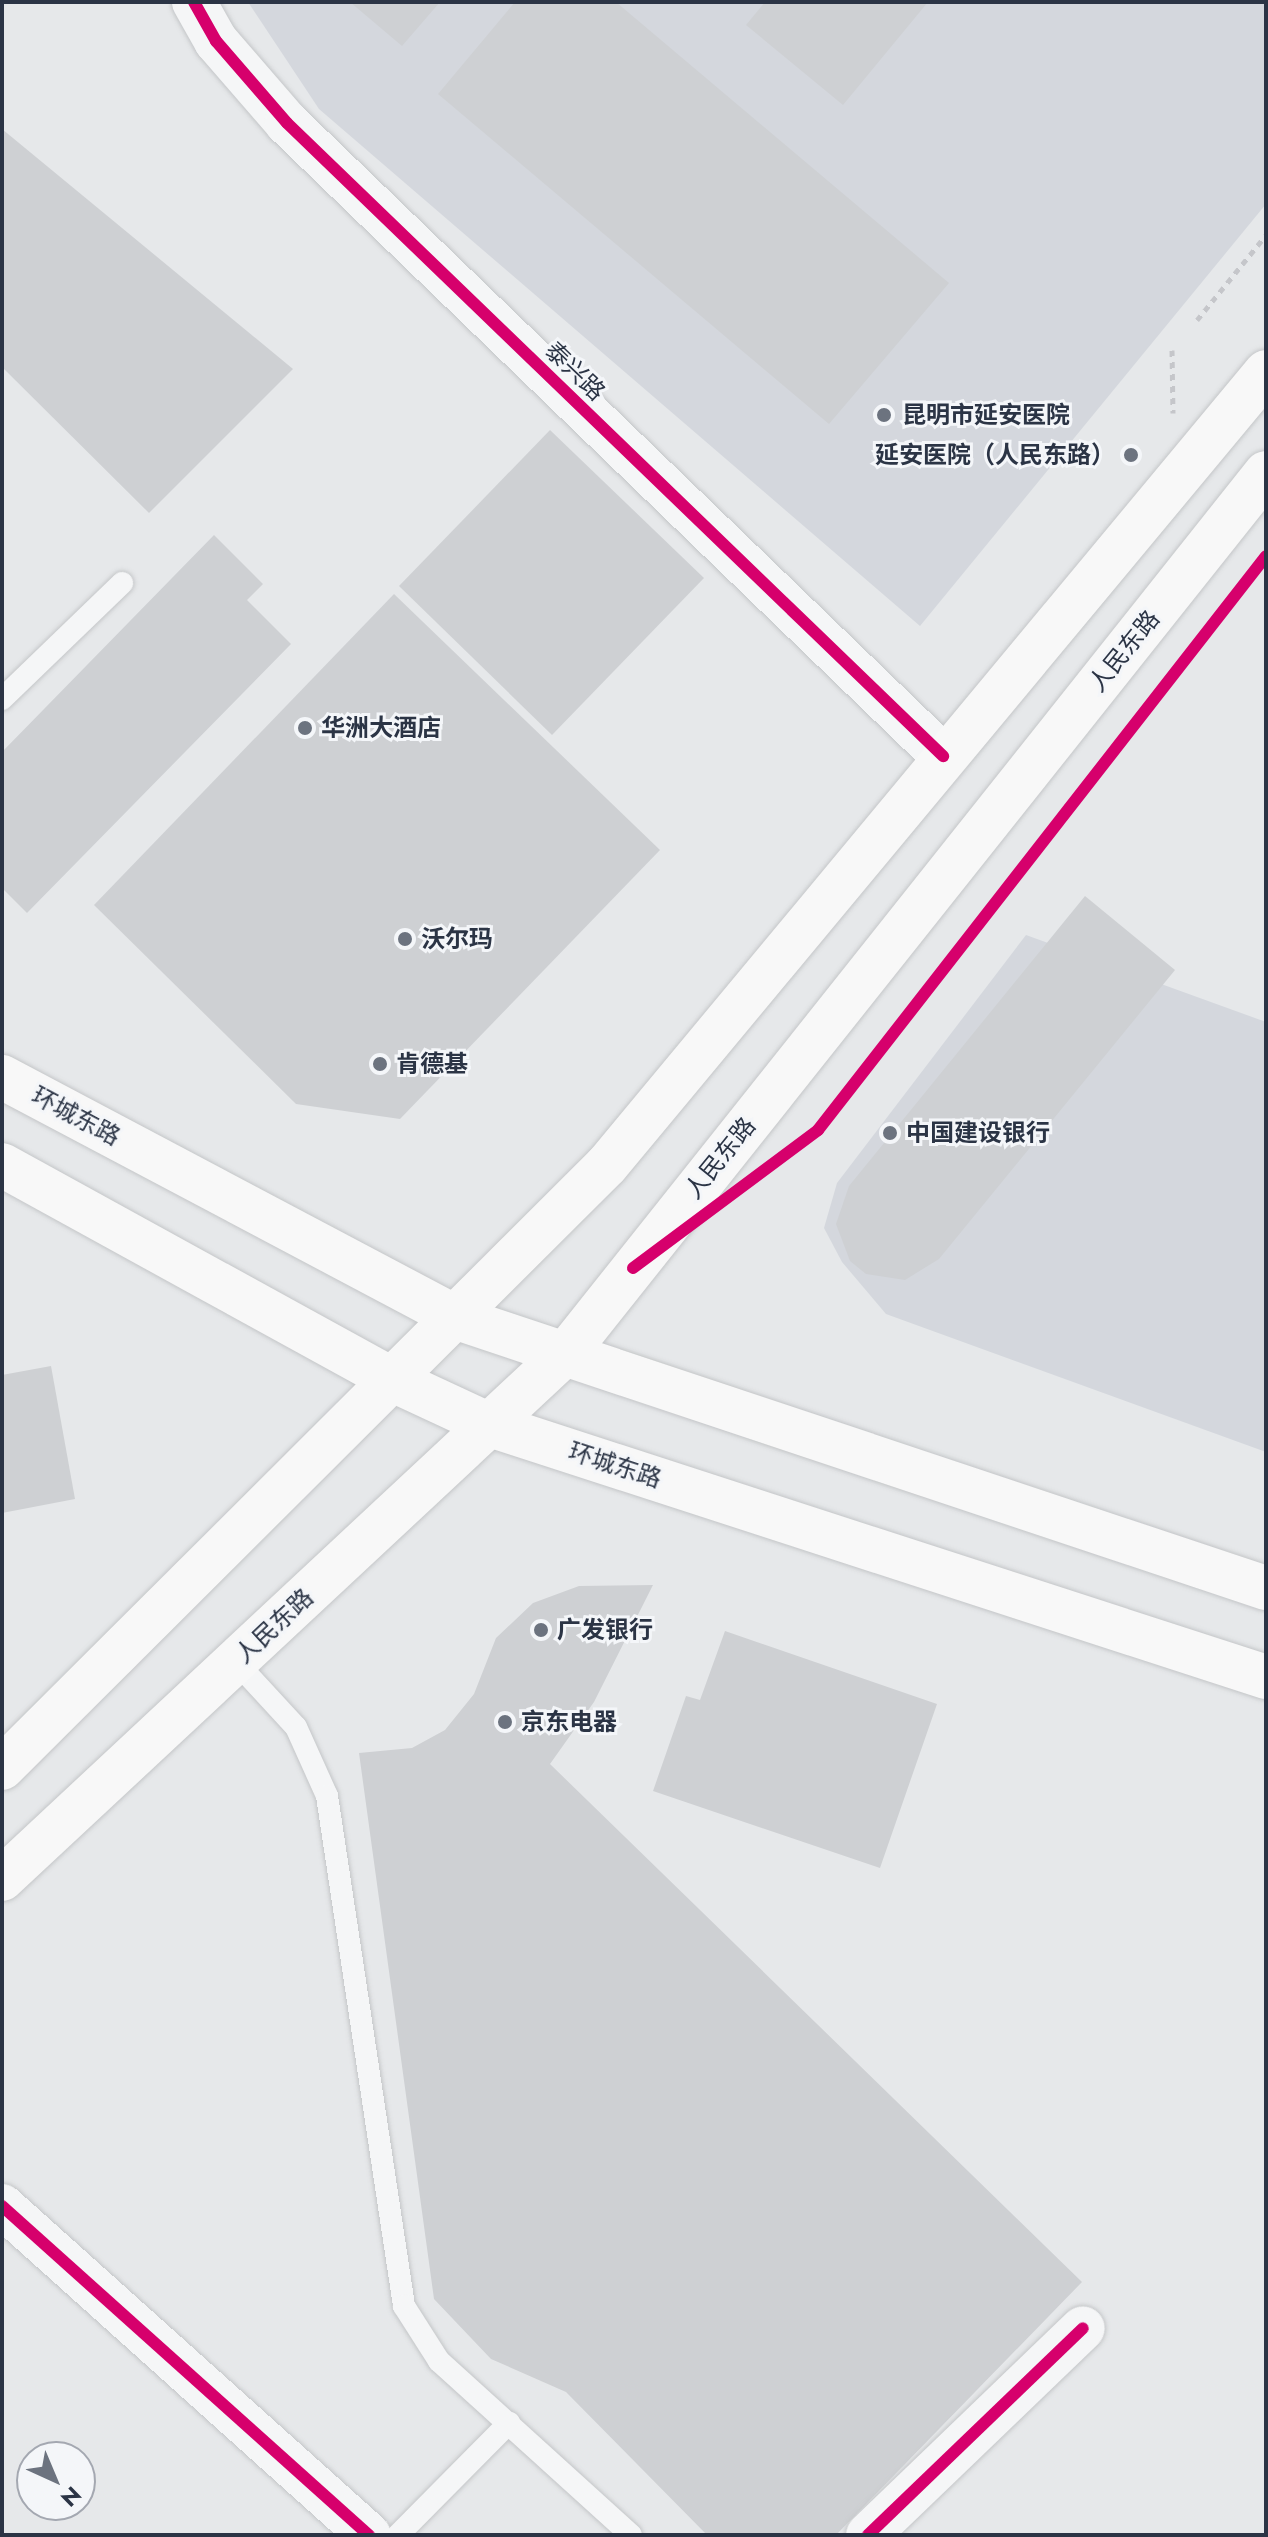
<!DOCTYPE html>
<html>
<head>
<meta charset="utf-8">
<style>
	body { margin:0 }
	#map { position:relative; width:1268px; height:2537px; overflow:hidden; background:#e6e8ea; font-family:Jost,"Noto Sans SC",sans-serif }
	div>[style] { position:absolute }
	.built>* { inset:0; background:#d4d7dd }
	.building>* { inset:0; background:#ced0d3 }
	.path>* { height:5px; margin-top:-2.5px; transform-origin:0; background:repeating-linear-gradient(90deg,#c5c6ca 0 6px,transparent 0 12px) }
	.roads { filter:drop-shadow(0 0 2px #c4c6c8) drop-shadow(0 0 2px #c4c6c8) }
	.lane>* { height:22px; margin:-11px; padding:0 11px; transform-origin:11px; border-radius:11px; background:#f5f6f7 }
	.street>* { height:44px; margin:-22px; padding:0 22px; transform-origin:22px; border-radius:22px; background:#f5f6f7 }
	.primary>* { height:44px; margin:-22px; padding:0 22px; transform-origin:22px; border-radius:22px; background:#f8f8f8 }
	.cycleway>* { height:12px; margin:-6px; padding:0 6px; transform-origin:6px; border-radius:6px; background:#d6006c }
	.dots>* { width:22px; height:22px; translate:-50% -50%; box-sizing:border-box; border:4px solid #f4f6f9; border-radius:50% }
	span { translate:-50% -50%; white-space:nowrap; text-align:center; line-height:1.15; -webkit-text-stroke:6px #f4f6f9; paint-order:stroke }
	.street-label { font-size:24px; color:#2b3445 }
	.poi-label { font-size:24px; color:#2b3445; font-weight:700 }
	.left { translate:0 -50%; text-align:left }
	.right { translate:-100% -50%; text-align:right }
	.frame { position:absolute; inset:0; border:4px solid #2b3445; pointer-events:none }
	.north { position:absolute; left:16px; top:2441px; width:80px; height:80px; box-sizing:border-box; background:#f4f6f9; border:2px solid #a4a8b1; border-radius:50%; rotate:136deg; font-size:22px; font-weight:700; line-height:32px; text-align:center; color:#2b3445 }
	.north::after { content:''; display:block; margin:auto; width:28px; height:36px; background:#6c737f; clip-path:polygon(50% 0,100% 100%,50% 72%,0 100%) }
</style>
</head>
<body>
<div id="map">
	<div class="built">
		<i style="clip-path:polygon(248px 2px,1266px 2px,1266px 204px,920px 626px,319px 109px)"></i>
		<i style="clip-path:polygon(1026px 935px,1266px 1022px,1266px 1452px,886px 1314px,842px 1262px,824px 1228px,837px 1183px)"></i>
	</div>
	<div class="building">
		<i style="clip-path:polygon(350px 2px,440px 2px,402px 46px)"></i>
		<i style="clip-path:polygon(515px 2px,616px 2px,949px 283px,829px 424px,438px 94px)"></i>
		<i style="clip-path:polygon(765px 2px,928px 2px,843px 105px,746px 25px)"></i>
		<i style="clip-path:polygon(2px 129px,293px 369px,149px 513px,2px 367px)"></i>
		<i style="clip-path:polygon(550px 430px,704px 578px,552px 735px,399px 586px)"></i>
		<i style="clip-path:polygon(214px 535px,263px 584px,247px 600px,291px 644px,27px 913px,2px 888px,2px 752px)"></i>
		<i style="clip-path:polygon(394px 594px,660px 850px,400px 1119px,296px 1104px,94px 905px)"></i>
		<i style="clip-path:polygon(1085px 896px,1175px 970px,939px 1259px,905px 1280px,866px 1274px,850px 1261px,836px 1224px,849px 1186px)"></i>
		<i style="clip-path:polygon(51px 1366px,75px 1499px,2px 1513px,2px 1375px)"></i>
		<i style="clip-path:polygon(653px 1585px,594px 1702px,550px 1764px,1082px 2282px,836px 2535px,707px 2535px,566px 2392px,491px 2359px,434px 2299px,359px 1753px,412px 1748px,445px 1730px,474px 1694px,496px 1638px,533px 1603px,579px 1586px)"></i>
		<i style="clip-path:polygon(725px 1631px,937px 1704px,880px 1868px,653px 1791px,686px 1696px,700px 1700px)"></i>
	</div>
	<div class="path">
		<i style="left:1197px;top:320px;width:109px;rotate:-50.9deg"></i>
		<i style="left:1172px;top:350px;width:63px;rotate:89.1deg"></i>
	</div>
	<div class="roads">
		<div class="lane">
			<i style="left:2px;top:699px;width:167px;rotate:-44deg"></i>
			<i style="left:236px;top:1662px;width:88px;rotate:47.3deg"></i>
			<i style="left:296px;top:1727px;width:76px;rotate:65.8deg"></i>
			<i style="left:327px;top:1796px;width:516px;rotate:81.41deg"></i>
			<i style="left:404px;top:2306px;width:65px;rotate:57.5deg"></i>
			<i style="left:439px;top:2361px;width:259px;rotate:42.2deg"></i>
			<i style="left:398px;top:2535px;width:158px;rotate:-45.3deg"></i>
		</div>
		<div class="street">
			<i style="left:194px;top:2px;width:45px;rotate:60.6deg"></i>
			<i style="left:216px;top:41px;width:108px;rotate:49.1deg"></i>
			<i style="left:287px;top:123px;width:912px;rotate:43.98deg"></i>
			<i style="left:2px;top:2206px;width:493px;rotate:41.9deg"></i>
			<i style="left:868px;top:2535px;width:298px;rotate:-43.9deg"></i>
		</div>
		<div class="primary">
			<i style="left:2px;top:1077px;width:515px;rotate:27.91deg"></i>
			<i style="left:457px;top:1318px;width:853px;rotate:18.46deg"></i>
			<i style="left:2px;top:1165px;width:448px;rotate:28.8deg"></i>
			<i style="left:395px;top:1381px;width:105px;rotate:24.9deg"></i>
			<i style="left:490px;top:1425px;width:816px;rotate:17.99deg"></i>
			<i style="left:2px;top:1768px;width:854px;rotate:-44.91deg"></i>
			<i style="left:607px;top:1165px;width:1031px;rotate:-50.27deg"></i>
			<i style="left:2px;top:1879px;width:773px;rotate:-43.01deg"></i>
			<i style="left:567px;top:1352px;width:1123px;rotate:-51.51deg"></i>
		</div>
	</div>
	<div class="cycleway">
		<i style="left:194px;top:2px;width:45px;rotate:60.6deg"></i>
		<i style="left:216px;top:41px;width:108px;rotate:49.1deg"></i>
		<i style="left:287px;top:123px;width:912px;rotate:43.98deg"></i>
		<i style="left:633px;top:1268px;width:231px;rotate:-36.7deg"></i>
		<i style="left:818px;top:1130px;width:728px;rotate:-52.03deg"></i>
		<i style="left:2px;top:2206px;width:493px;rotate:41.9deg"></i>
		<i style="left:868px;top:2535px;width:298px;rotate:-43.9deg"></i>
	</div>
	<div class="dots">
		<i style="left:884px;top:415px;background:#6c737f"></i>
		<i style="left:1131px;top:455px;background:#6c737f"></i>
		<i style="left:305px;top:728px;background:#6c737f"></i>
		<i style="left:405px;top:939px;background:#6c737f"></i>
		<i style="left:380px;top:1064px;background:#6c737f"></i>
		<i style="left:890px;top:1133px;background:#6c737f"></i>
		<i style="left:541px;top:1630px;background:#6c737f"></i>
		<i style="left:505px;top:1722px;background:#6c737f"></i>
	</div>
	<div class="street-label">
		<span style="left:575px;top:371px;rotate:44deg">泰兴路</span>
		<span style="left:1124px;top:651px;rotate:-51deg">人民东路</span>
		<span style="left:76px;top:1116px;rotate:28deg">环城东路</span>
		<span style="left:720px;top:1158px;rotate:-51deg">人民东路</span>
		<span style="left:615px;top:1465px;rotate:18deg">环城东路</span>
		<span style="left:274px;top:1626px;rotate:-43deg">人民东路</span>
	</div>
	<div class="poi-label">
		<span class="left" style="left:902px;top:415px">昆明市延安医院</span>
		<span class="right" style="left:1115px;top:455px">延安医院（人民东路）</span>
		<span class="left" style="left:321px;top:728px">华洲大酒店</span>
		<span class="left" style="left:421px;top:939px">沃尔玛</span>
		<span class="left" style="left:396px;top:1064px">肯德基</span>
		<span class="left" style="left:906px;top:1133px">中国建设银行</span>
		<span class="left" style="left:557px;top:1630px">广发银行</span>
		<span class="left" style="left:521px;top:1722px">京东电器</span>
	</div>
	<div class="frame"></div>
	<div class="north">N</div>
</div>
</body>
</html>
